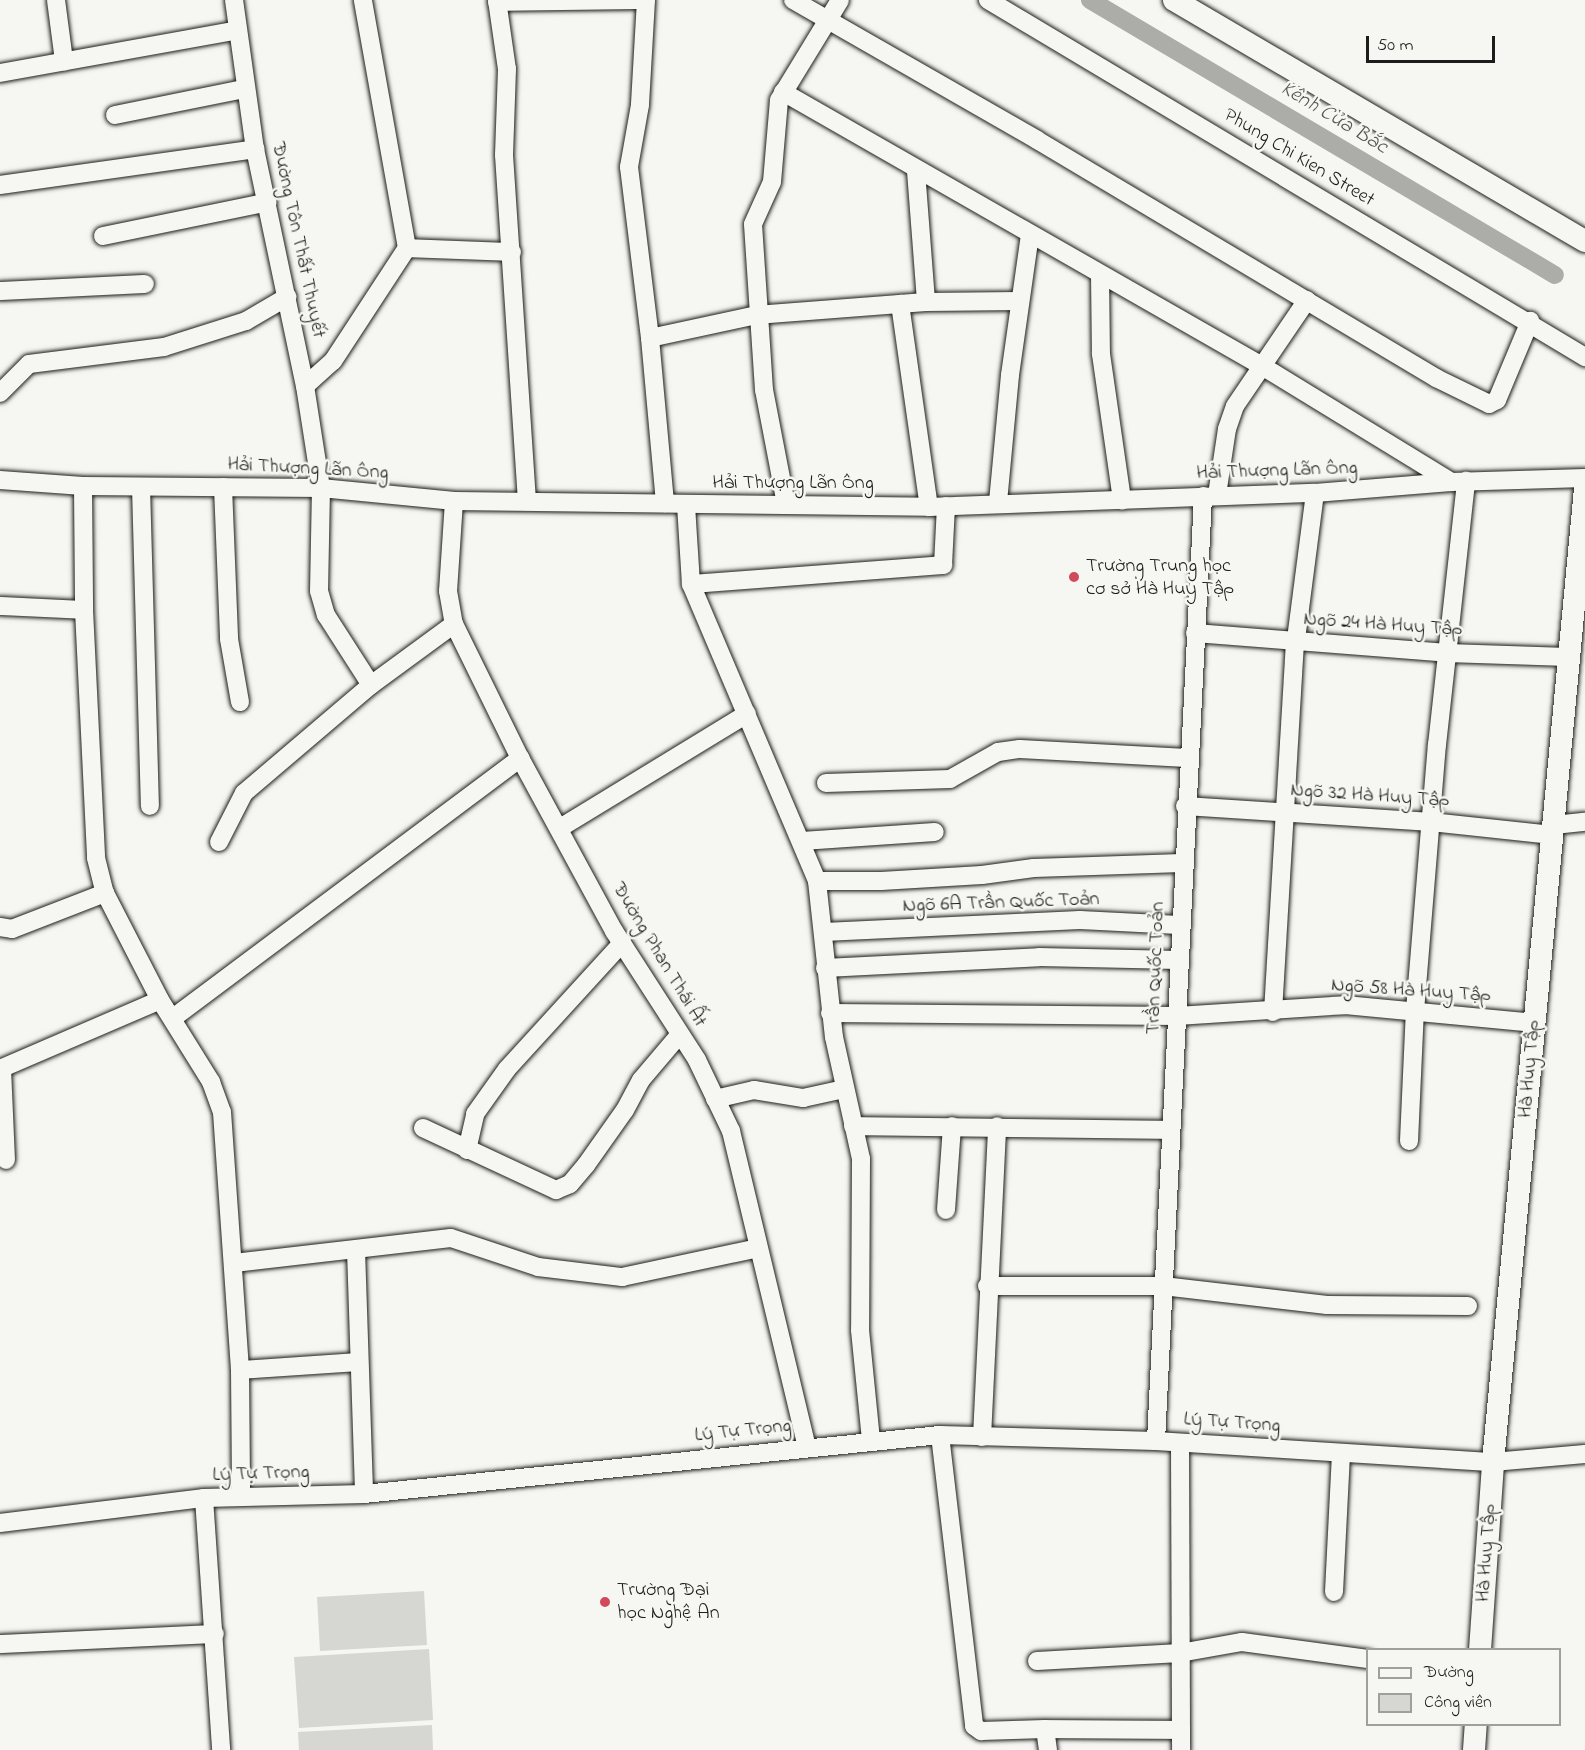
<!DOCTYPE html>
<html>
<head>
<meta charset="utf-8">
<style>
	body { margin:0 }
	#map { position:relative; width:1585px; height:1750px; overflow:hidden; background:#f6f6f2; font-family:"Indie Flower",sans-serif }
	div>[style] { position:absolute }
	.green>* { inset:0; background:#d6d6d2 }
	.canal>* { height:18px; margin:-9px; padding:0 9px; transform-origin:9px; border-radius:9px; background:#acaca9 }
	.roads { filter:drop-shadow(0 0 2px #1c1c1c) drop-shadow(0 0 2px #1c1c1c) }
	.minor>* { height:18px; margin:-9px; padding:0 9px; transform-origin:9px; border-radius:9px; background:#f6f6f2 }
	.major>* { height:22px; margin:-11px; padding:0 11px; transform-origin:11px; border-radius:11px; background:#f6f6f2 }
	.dots>* { width:16px; height:16px; translate:-50% -50%; box-sizing:border-box; border:3px solid #f6f6f2; border-radius:50% }
	span { translate:-50% -50%; white-space:nowrap; text-align:center; line-height:1.15; -webkit-text-stroke:5px #f6f6f2; paint-order:stroke }
	.street-label { font-size:20px; color:#1c1c1c }
	.poi-label { font-size:20px; color:#1c1c1c }
	.left { translate:0 -50%; text-align:left }
	.water-label { font-size:21px; color:#565654; font-style:italic }
	.legend { position:absolute; left:1366px; top:1648px; width:195px; height:78px; box-sizing:border-box; background:#f6f6f2; border:2px solid #9f9f9c; margin:0; padding:8px 10px; list-style:none; font-size:18px; color:#1c1c1c }
	.legend li { display:flex; align-items:center; gap:12px; height:30px }
	.legend b { width:30px; border:2px solid #9f9f9c }
	.scale { position:absolute; left:1366px; top:36px; width:129px; height:27px; box-sizing:border-box; border:3px solid #1c1c1c; border-top:0; padding-left:8px; font-size:18px; line-height:21px; white-space:nowrap; color:#1c1c1c; -webkit-text-stroke:4px #f6f6f2; paint-order:stroke }
</style>
</head>
<body>
<div id="map">
	<div class="green">
		<i style="clip-path:polygon(424px 1591px,427px 1645px,320px 1651px,317px 1597px)"></i>
		<i style="clip-path:polygon(429px 1649px,433px 1720px,299px 1728px,294px 1657px)"></i>
		<i style="clip-path:polygon(432px 1725px,433px 1750px,299px 1750px,298px 1732px)"></i>
	</div>
	<div class="canal">
		<i style="left:1090px;top:0;width:540px;rotate:30.6deg"></i>
	</div>
	<div class="roads">
		<div class="minor">
			<i style="left:56px;top:0;width:62px;rotate:82.5deg"></i>
			<i style="left:234px;top:0;width:150px;rotate:82deg"></i>
			<i style="left:255px;top:149px;width:242px;rotate:78.1deg"></i>
			<i style="left:305px;top:386px;width:103px;rotate:81.1deg"></i>
			<i style="left:321px;top:488px;width:103px;rotate:91.1deg"></i>
			<i style="left:319px;top:591px;width:25px;rotate:74deg"></i>
			<i style="left:326px;top:615px;width:83px;rotate:57.3deg"></i>
			<i style="left:497px;top:0;width:70px;rotate:81.8deg"></i>
			<i style="left:507px;top:69px;width:86px;rotate:92deg"></i>
			<i style="left:504px;top:155px;width:347px;rotate:86.2deg"></i>
			<i style="left:646px;top:0;width:105px;rotate:93.3deg"></i>
			<i style="left:640px;top:105px;width:63px;rotate:100.1deg"></i>
			<i style="left:629px;top:167px;width:172px;rotate:83deg"></i>
			<i style="left:650px;top:338px;width:166px;rotate:84.8deg"></i>
			<i style="left:793px;top:0;width:281px;rotate:29.8deg"></i>
			<i style="left:1037px;top:140px;width:465px;rotate:30.8deg"></i>
			<i style="left:1436px;top:378px;width:59px;rotate:26.1deg"></i>
			<i style="left:1489px;top:404px;width:9px;rotate:-27deg"></i>
			<i style="left:1497px;top:400px;width:86px;rotate:-67.3deg"></i>
			<i style="left:988px;top:0;width:696px;rotate:30.88deg"></i>
			<i style="left:497px;top:2px;width:149px;rotate:-0.8deg"></i>
			<i style="left:0;top:73px;width:242px;rotate:-10.2deg"></i>
			<i style="left:783px;top:92px;width:552px;rotate:29.77deg"></i>
			<i style="left:1262px;top:366px;width:222px;rotate:31.5deg"></i>
			<i style="left:115px;top:115px;width:132px;rotate:-11.4deg"></i>
			<i style="left:916px;top:171px;width:131px;rotate:85.6deg"></i>
			<i style="left:0;top:185px;width:258px;rotate:-8deg"></i>
			<i style="left:103px;top:236px;width:168px;rotate:-11.6deg"></i>
			<i style="left:407px;top:248px;width:105px;rotate:2.2deg"></i>
			<i style="left:1100px;top:275px;width:79px;rotate:89.3deg"></i>
			<i style="left:1101px;top:354px;width:148px;rotate:81.8deg"></i>
			<i style="left:0;top:291px;width:145px;rotate:-2.8deg"></i>
			<i style="left:900px;top:304px;width:205px;rotate:81.9deg"></i>
			<i style="left:650px;top:338px;width:108px;rotate:-12.2deg"></i>
			<i style="left:756px;top:315px;width:170px;rotate:-4.4deg"></i>
			<i style="left:926px;top:302px;width:93px;rotate:-0.6deg"></i>
			<i style="left:305px;top:386px;width:38px;rotate:-42deg"></i>
			<i style="left:333px;top:361px;width:135px;rotate:-56.8deg"></i>
			<i style="left:407px;top:248px;width:252px;rotate:-100.1deg"></i>
			<i style="left:0;top:393px;width:41px;rotate:-45deg"></i>
			<i style="left:29px;top:364px;width:136px;rotate:-7.2deg"></i>
			<i style="left:164px;top:347px;width:86px;rotate:-17.6deg"></i>
			<i style="left:246px;top:321px;width:48px;rotate:-30.3deg"></i>
			<i style="left:0;top:480px;width:83px;rotate:4.1deg"></i>
			<i style="left:83px;top:486px;width:238px;rotate:0.5deg"></i>
			<i style="left:321px;top:488px;width:134px;rotate:5.6deg"></i>
			<i style="left:454px;top:501px;width:475px;rotate:0.7deg"></i>
			<i style="left:929px;top:507px;width:386px;rotate:-2.1deg"></i>
			<i style="left:1315px;top:493px;width:136px;rotate:-4.6deg"></i>
			<i style="left:1451px;top:482px;width:134px;rotate:-1.7deg"></i>
			<i style="left:83px;top:486px;width:124px;rotate:89.5deg"></i>
			<i style="left:84px;top:610px;width:248px;rotate:87.2deg"></i>
			<i style="left:96px;top:858px;width:36px;rotate:76deg"></i>
			<i style="left:105px;top:893px;width:120px;rotate:62.8deg"></i>
			<i style="left:160px;top:1000px;width:97px;rotate:58.1deg"></i>
			<i style="left:211px;top:1082px;width:32px;rotate:70deg"></i>
			<i style="left:222px;top:1112px;width:259px;rotate:86deg"></i>
			<i style="left:240px;top:1370px;width:127px;rotate:89.5deg"></i>
			<i style="left:141px;top:487px;width:319px;rotate:88.4deg"></i>
			<i style="left:223px;top:487px;width:152px;rotate:87.7deg"></i>
			<i style="left:229px;top:639px;width:64px;rotate:80.1deg"></i>
			<i style="left:1217px;top:495px;width:67px;rotate:-81.4deg"></i>
			<i style="left:1227px;top:429px;width:24px;rotate:-71deg"></i>
			<i style="left:1235px;top:406px;width:128px;rotate:-55.8deg"></i>
			<i style="left:454px;top:501px;width:90px;rotate:93.8deg"></i>
			<i style="left:448px;top:591px;width:34px;rotate:80deg"></i>
			<i style="left:454px;top:624px;width:149px;rotate:63.8deg"></i>
			<i style="left:520px;top:758px;width:197px;rotate:61.5deg"></i>
			<i style="left:614px;top:931px;width:153px;rotate:57.2deg"></i>
			<i style="left:697px;top:1060px;width:79px;rotate:64.4deg"></i>
			<i style="left:731px;top:1131px;width:325px;rotate:76.5deg"></i>
			<i style="left:998px;top:502px;width:128px;rotate:-84.6deg"></i>
			<i style="left:1010px;top:375px;width:141px;rotate:-81.9deg"></i>
			<i style="left:786px;top:504px;width:116px;rotate:-100.9deg"></i>
			<i style="left:764px;top:390px;width:166px;rotate:-93.8deg"></i>
			<i style="left:753px;top:224px;width:46px;rotate:-65.7deg"></i>
			<i style="left:772px;top:182px;width:82px;rotate:-85.1deg"></i>
			<i style="left:779px;top:100px;width:117px;rotate:-58.6deg"></i>
			<i style="left:686px;top:505px;width:79px;rotate:86.4deg"></i>
			<i style="left:691px;top:584px;width:323px;rotate:67deg"></i>
			<i style="left:817px;top:881px;width:157px;rotate:83.8deg"></i>
			<i style="left:834px;top:1037px;width:125px;rotate:77.5deg"></i>
			<i style="left:861px;top:1159px;width:171px;rotate:90.3deg"></i>
			<i style="left:860px;top:1330px;width:112px;rotate:84.3deg"></i>
			<i style="left:691px;top:584px;width:253px;rotate:-4.3deg"></i>
			<i style="left:943px;top:565px;width:59px;rotate:-87.1deg"></i>
			<i style="left:0;top:606px;width:84px;rotate:2.7deg"></i>
			<i style="left:1195px;top:633px;width:253px;rotate:4.5deg"></i>
			<i style="left:1447px;top:653px;width:121px;rotate:1.9deg"></i>
			<i style="left:826px;top:783px;width:124px;rotate:-1.8deg"></i>
			<i style="left:950px;top:779px;width:55px;rotate:-29.4deg"></i>
			<i style="left:998px;top:752px;width:22px;rotate:-8deg"></i>
			<i style="left:1020px;top:749px;width:167px;rotate:3.1deg"></i>
			<i style="left:1185px;top:806px;width:247px;rotate:3.7deg"></i>
			<i style="left:1431px;top:822px;width:122px;rotate:6.1deg"></i>
			<i style="left:1554px;top:825px;width:31px;rotate:-6deg"></i>
			<i style="left:560px;top:828px;width:219px;rotate:-31.4deg"></i>
			<i style="left:802px;top:841px;width:133px;rotate:-3.9deg"></i>
			<i style="left:219px;top:842px;width:55px;rotate:-63deg"></i>
			<i style="left:244px;top:793px;width:167px;rotate:-40.4deg"></i>
			<i style="left:371px;top:685px;width:103px;rotate:-36.3deg"></i>
			<i style="left:817px;top:881px;width:64px"></i>
			<i style="left:881px;top:881px;width:101px;rotate:-3.4deg"></i>
			<i style="left:982px;top:875px;width:52px;rotate:-7.7deg"></i>
			<i style="left:1034px;top:868px;width:148px;rotate:-1.9deg"></i>
			<i style="left:0;top:927px;width:12px;rotate:9deg"></i>
			<i style="left:12px;top:929px;width:100px;rotate:-21.2deg"></i>
			<i style="left:824px;top:932px;width:256px;rotate:-2.7deg"></i>
			<i style="left:1080px;top:920px;width:99px;rotate:2.9deg"></i>
			<i style="left:825px;top:968px;width:214px;rotate:-2.9deg"></i>
			<i style="left:1039px;top:957px;width:139px;rotate:1.2deg"></i>
			<i style="left:1273px;top:1012px;width:366px;rotate:-86.6deg"></i>
			<i style="left:1295px;top:647px;width:155px;rotate:-82.6deg"></i>
			<i style="left:830px;top:1013px;width:347px;rotate:0.5deg"></i>
			<i style="left:1177px;top:1016px;width:168px;rotate:-3.7deg"></i>
			<i style="left:1345px;top:1005px;width:191px;rotate:5.4deg"></i>
			<i style="left:173px;top:1018px;width:434px;rotate:-36.8deg"></i>
			<i style="left:0;top:1069px;width:174px;rotate:-23.3deg"></i>
			<i style="left:2px;top:1069px;width:91px;rotate:87.5deg"></i>
			<i style="left:715px;top:1099px;width:40px;rotate:-13deg"></i>
			<i style="left:754px;top:1090px;width:50px;rotate:9.3deg"></i>
			<i style="left:803px;top:1098px;width:42px;rotate:-12.4deg"></i>
			<i style="left:853px;top:1126px;width:317px;rotate:0.7deg"></i>
			<i style="left:423px;top:1128px;width:147px;rotate:25deg"></i>
			<i style="left:556px;top:1190px;width:15px;rotate:-23deg"></i>
			<i style="left:570px;top:1184px;width:25px;rotate:-50deg"></i>
			<i style="left:586px;top:1165px;width:67px;rotate:-54.7deg"></i>
			<i style="left:625px;top:1110px;width:34px;rotate:-62deg"></i>
			<i style="left:641px;top:1080px;width:60px;rotate:-49.7deg"></i>
			<i style="left:1409px;top:1141px;width:130px;rotate:-87.4deg"></i>
			<i style="left:1415px;top:1011px;width:267px;rotate:-85.3deg"></i>
			<i style="left:1437px;top:745px;width:266px;rotate:-83.7deg"></i>
			<i style="left:467px;top:1150px;width:37px;rotate:-77deg"></i>
			<i style="left:475px;top:1114px;width:55px;rotate:-54.6deg"></i>
			<i style="left:507px;top:1069px;width:171px;rotate:-47.6deg"></i>
			<i style="left:946px;top:1210px;width:84px;rotate:-85.9deg"></i>
			<i style="left:356px;top:1250px;width:244px;rotate:88.1deg"></i>
			<i style="left:234px;top:1263px;width:218px;rotate:-6.6deg"></i>
			<i style="left:451px;top:1238px;width:92px;rotate:18.4deg"></i>
			<i style="left:538px;top:1267px;width:85px;rotate:6.8deg"></i>
			<i style="left:622px;top:1277px;width:139px;rotate:-12deg"></i>
			<i style="left:987px;top:1286px;width:176px"></i>
			<i style="left:1163px;top:1286px;width:165px;rotate:6.6deg"></i>
			<i style="left:1327px;top:1305px;width:141px;rotate:0.4deg"></i>
			<i style="left:240px;top:1370px;width:117px;rotate:-3.9deg"></i>
			<i style="left:940px;top:1435px;width:293px;rotate:83.3deg"></i>
			<i style="left:974px;top:1726px;width:9px;rotate:36deg"></i>
			<i style="left:981px;top:1731px;width:64px;rotate:-1.8deg"></i>
			<i style="left:982px;top:1437px;width:311px;rotate:-87.2deg"></i>
			<i style="left:1156px;top:1441px;width:946px;rotate:-87.15deg"></i>
			<i style="left:1180px;top:1443px;width:307px;rotate:89.8deg"></i>
			<i style="left:204px;top:1498px;width:253px;rotate:86.1deg"></i>
			<i style="left:0;top:1523px;width:206px;rotate:-7deg"></i>
			<i style="left:204px;top:1498px;width:160px;rotate:-1.4deg"></i>
			<i style="left:364px;top:1494px;width:579px;rotate:-5.85deg"></i>
			<i style="left:940px;top:1435px;width:216px;rotate:1.6deg"></i>
			<i style="left:1156px;top:1441px;width:338px;rotate:3.6deg"></i>
			<i style="left:1493px;top:1462px;width:92px;rotate:-5deg"></i>
			<i style="left:1334px;top:1592px;width:139px;rotate:-87.1deg"></i>
			<i style="left:0;top:1644px;width:215px;rotate:-2.7deg"></i>
			<i style="left:1037px;top:1661px;width:143px;rotate:-3.2deg"></i>
			<i style="left:1180px;top:1653px;width:63px;rotate:-10.1deg"></i>
			<i style="left:1242px;top:1642px;width:127px;rotate:7.7deg"></i>
			<i style="left:1048px;top:1750px;width:21px;rotate:-98deg"></i>
			<i style="left:1045px;top:1729px;width:135px;rotate:0.4deg"></i>
		</div>
		<div class="major">
			<i style="left:1174px;top:0;width:476px;rotate:30.4deg"></i>
			<i style="left:1480px;top:1650px;width:188px;rotate:-86deg"></i>
			<i style="left:1493px;top:1462px;width:978px;rotate:-84.6deg"></i>
			<i style="left:1474px;top:1750px;width:26px;rotate:-86deg"></i>
		</div>
	</div>
	<div class="dots">
		<i style="left:1074px;top:577px;background:#d1495b"></i>
		<i style="left:605px;top:1602px;background:#d1495b"></i>
	</div>
	<div class="street-label">
		<span style="left:1299px;top:158px;rotate:31deg">Phung Chi Kien Street</span>
		<span style="left:298px;top:240px;rotate:78deg">Đường Tôn Thất Thuyết</span>
		<span style="left:308px;top:469px;rotate:3deg">Hải Thượng Lãn Ông</span>
		<span style="left:1277px;top:471px;rotate:-2deg">Hải Thượng Lãn Ông</span>
		<span style="left:793px;top:483px">Hải Thượng Lãn Ông</span>
		<span style="left:1383px;top:625px;rotate:4deg">Ngõ 24 Hà Huy Tập</span>
		<span style="left:1370px;top:796px;rotate:4deg">Ngõ 32 Hà Huy Tập</span>
		<span style="left:1001px;top:903px;rotate:-2deg">Ngõ 6A Trần Quốc Toản</span>
		<span style="left:659px;top:955px;rotate:59deg">Đường Phan Thái Ất</span>
		<span style="left:1156px;top:968px;rotate:-88deg">Trần Quốc Toản</span>
		<span style="left:1411px;top:991px;rotate:4deg">Ngõ 58 Hà Huy Tập</span>
		<span style="left:1530px;top:1069px;rotate:-85deg">Hà Huy Tập</span>
		<span style="left:1232px;top:1423px;rotate:4deg">Lý Tự Trọng</span>
		<span style="left:743px;top:1431px;rotate:-6deg">Lý Tự Trọng</span>
		<span style="left:261px;top:1474px;rotate:-2deg">Lý Tự Trọng</span>
		<span style="left:1487px;top:1553px;rotate:-86deg">Hà Huy Tập</span>
	</div>
	<div class="poi-label">
		<span class="left" style="left:1086px;top:578px">Trường Trung học<br>cơ sở Hà Huy Tập</span>
		<span class="left" style="left:617px;top:1602px">Trường Đại<br>học Nghệ An</span>
	</div>
	<div class="water-label">
		<span style="left:1334px;top:118px;rotate:31deg">Kênh Cửa Bắc</span>
	</div>
	<ul class="legend">
	<li><b style="height:8px;background:#f6f6f2"></b>Đường</li>
	<li><b style="height:16px;background:#d6d6d2"></b>Công viên</li>
	</ul>
	<div class="scale">50 m</div>
</div>
</body>
</html>
